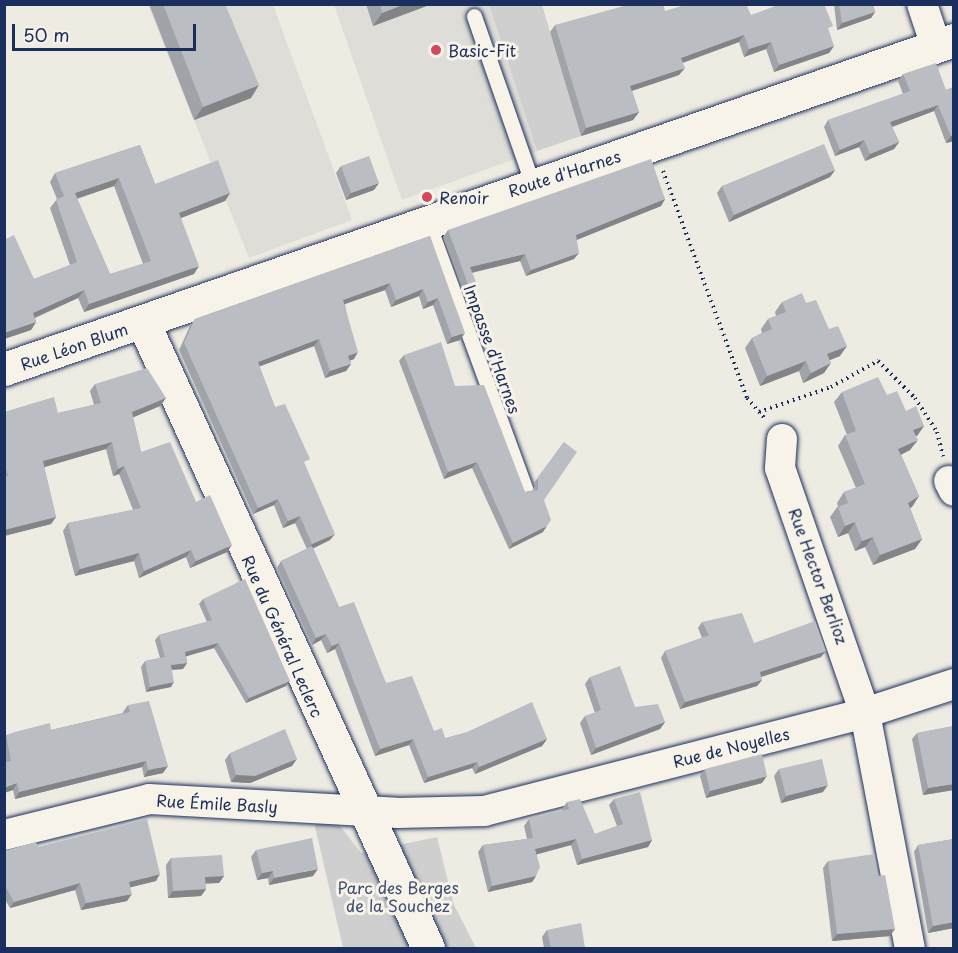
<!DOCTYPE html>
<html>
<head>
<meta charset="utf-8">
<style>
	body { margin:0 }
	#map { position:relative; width:958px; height:953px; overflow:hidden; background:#eeebe2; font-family:"Playpen Sans",sans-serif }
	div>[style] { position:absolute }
	.built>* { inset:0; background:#deddd8 }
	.green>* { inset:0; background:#cfcfcf }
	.path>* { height:4px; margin-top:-2px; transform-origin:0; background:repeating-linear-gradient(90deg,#1b2f5e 0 1.5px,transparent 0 6px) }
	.roads { filter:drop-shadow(0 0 2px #1b2f5e) drop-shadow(0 0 2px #1b2f5e) }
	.lane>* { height:15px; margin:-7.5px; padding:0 7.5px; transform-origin:7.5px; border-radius:7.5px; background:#f7f3e8 }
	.street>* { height:30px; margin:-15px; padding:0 15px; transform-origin:15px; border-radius:15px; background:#f7f3e8 }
	.secondary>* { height:33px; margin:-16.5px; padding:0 16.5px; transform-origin:16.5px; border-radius:16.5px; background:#f7f3e8 }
	.wall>* { inset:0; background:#a0a3a7 }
	.shaded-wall>* { inset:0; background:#828488 }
	.building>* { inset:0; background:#babdc2 }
	.dots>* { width:16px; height:16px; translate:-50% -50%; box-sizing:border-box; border:3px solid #f7f3e8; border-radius:50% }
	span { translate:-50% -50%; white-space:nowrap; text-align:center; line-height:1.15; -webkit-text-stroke:6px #f7f3e8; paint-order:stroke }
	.poi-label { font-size:16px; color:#1b2f5e }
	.left { translate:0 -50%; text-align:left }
	.street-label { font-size:16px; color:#1b2f5e }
	.park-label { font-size:16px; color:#3f4f75 }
	.frame { position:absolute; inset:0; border:6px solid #1b2f5e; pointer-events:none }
	.scale { position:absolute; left:12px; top:24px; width:184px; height:27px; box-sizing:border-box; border:3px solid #1b2f5e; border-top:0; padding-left:8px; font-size:18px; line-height:21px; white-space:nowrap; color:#1b2f5e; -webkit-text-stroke:4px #f7f3e8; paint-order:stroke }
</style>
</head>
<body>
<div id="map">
	<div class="built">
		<i style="clip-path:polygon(148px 5px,273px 5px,352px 220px,249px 258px)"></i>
		<i style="clip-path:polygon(334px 5px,489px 5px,537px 151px,402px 200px)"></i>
	</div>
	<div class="green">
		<i style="clip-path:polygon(489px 5px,542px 5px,581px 136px,537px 151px)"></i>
		<i style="clip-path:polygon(314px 822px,337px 822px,361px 853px,437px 837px,454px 905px,476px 948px,343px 948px)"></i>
	</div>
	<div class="path">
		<i style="left:663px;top:171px;width:242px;rotate:69.7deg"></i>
		<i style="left:747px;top:398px;width:29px;rotate:49deg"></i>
		<i style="left:759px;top:412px;width:76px;rotate:-19.1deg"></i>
		<i style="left:831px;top:387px;width:54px;rotate:-29deg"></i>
		<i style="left:878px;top:361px;width:52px;rotate:45deg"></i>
		<i style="left:915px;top:398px;width:40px;rotate:57.1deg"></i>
		<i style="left:937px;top:432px;width:25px;rotate:76deg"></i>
	</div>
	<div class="roads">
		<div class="lane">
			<i style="left:474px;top:16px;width:177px;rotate:70.8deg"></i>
			<i style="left:427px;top:220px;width:288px;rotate:69.9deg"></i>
		</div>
		<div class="street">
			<i style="left:922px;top:4px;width:44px;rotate:71.6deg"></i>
			<i style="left:782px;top:439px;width:29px;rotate:94deg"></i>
			<i style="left:780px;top:468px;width:259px;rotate:70.9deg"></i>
			<i style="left:865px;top:713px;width:94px;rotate:-18deg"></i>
			<i style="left:949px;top:481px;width:11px;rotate:63deg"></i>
			<i style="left:4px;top:835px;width:149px;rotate:-13.9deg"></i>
			<i style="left:149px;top:799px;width:248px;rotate:3.2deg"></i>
			<i style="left:397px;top:813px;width:87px;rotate:-1.3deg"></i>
			<i style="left:484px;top:811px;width:393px;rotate:-14.4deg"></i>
			<i style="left:865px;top:713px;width:239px;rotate:79.2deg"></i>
		</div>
		<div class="secondary">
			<i style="left:143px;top:322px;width:688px;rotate:65.52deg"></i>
			<i style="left:4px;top:369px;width:1005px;rotate:-19.1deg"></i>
		</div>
	</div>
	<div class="wall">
		<i style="clip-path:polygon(149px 4px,225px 4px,251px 98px,194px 120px)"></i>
		<i style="clip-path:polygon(366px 4px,432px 4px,373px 26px)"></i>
		<i style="clip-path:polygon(834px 4px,873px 4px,875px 12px,871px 18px,837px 30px)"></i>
		<i style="clip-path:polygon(665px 11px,751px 15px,834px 46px,829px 53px,774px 72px,766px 49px,744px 57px,739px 42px,683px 63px,679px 75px,632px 91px,639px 112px,633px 120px,581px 136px,550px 32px,555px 25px)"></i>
		<i style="clip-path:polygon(903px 74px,946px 90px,954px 87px,954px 141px,946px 143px,934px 111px,892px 127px,899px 142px,894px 149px,865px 161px,859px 147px,835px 156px,824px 127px,828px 120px,903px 94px,898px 81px)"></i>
		<i style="clip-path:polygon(evenodd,140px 145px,155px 184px,230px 193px,225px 201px,181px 218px,194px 274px,84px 312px,78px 298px,35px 318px,36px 322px,31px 330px,4px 339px,4px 240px,34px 279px,70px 265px,50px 208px,57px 199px,50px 182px,55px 173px,140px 145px,114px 186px,143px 264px,110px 274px,77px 199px,114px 186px)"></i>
		<i style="clip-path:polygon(341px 166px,374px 190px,346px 200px,336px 173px)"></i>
		<i style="clip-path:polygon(835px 170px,830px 177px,729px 222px,717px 193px,722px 186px)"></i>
		<i style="clip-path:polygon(665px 199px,661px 206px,577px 240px,574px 259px,526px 276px,520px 261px,472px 273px,477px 285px,472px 292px,465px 294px,443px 237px,448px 230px)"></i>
		<i style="clip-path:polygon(430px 236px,460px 340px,447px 344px,433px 305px,423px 309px,419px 296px,391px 307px,385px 290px,345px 304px,354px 359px,350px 360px,351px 364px,346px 371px,325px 378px,314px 346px,259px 366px,275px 407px,305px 466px,330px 540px,313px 548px,339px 607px,386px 683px,434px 731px,445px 738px,547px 739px,542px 746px,475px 774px,472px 768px,424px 783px,409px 745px,375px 756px,335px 649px,327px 653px,321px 640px,312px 645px,277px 568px,281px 561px,307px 549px,295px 523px,283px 528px,274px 505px,253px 514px,179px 350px,190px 326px,195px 319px)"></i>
		<i style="clip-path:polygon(782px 302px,806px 303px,840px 356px,830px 360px,824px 373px,803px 383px,799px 371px,760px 386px,745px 348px,752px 338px,762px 333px,761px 329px,768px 319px,776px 316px,775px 312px)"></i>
		<i style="clip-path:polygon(404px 355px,455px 386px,525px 492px,534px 490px,534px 483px,564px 442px,544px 500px,543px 532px,509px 549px,472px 468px,444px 479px,399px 361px)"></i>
		<i style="clip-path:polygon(95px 384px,166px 398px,160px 406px,133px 417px,141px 452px,196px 502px,227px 552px,190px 568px,186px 557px,139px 578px,134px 561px,75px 576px,63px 531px,68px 523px,133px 510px,119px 474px,113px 476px,106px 449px,44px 467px,56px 517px,51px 524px,4px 536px,4px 412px,58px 413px,94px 405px,90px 391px)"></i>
		<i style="clip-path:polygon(842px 392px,887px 395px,924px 426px,916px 436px,910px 450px,901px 455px,919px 496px,910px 508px,922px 539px,915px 549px,873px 565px,865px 547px,855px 551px,848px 533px,838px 537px,830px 517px,838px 506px,837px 503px,844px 492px,856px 488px,838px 446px,845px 435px,847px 435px,834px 402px)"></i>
		<i style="clip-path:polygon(203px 599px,286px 686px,246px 703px,214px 648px,186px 656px,187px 663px,183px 669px,172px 670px,171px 687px,146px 692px,141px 667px,145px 661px,160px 658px,155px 640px,159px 635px,207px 622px,199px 604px)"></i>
		<i style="clip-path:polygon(702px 622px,754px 643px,821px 657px,761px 677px,762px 680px,757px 686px,680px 709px,661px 658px,665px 651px,702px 638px,698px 628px)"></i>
		<i style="clip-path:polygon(590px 677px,635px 707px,665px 722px,660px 729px,591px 755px,580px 723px,585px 716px,595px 713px,585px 684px)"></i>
		<i style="clip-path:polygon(128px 705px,163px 773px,144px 777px,142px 767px,15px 799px,13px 790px,4px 793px,4px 762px,6px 762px,4px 757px,4px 738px,6px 735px,51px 730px,123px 713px,123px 712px)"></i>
		<i style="clip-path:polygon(954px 726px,954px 790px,923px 795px,912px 739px,917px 733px)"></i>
		<i style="clip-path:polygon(230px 753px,292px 766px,250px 783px,231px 782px,225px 760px)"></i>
		<i style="clip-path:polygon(705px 769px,762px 783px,706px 798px,700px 776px)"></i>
		<i style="clip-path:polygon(779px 769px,823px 792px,781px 803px,774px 776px)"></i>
		<i style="clip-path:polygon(614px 799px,652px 840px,648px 847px,577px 865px,571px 845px,537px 854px,536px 876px,532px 882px,488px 892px,478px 852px,483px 845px,527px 839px,524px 826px,529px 819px,563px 811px,562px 809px,567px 802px,595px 834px,617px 826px,609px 805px)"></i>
		<i style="clip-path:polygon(954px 839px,954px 928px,928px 933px,914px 852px,918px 845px)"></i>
		<i style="clip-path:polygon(256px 850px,313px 876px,269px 885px,268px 878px,257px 880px,251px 857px)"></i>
		<i style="clip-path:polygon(4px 851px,156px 881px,130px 887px,127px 901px,81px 910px,75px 890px,10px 908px,4px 898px)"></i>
		<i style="clip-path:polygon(171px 858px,224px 876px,219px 883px,205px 883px,206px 889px,201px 896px,168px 898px,166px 865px)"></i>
		<i style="clip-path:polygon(828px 861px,878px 876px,890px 936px,832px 941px,823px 868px)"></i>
		<i style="clip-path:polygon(547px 930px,585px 948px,544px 948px,542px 937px)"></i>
	</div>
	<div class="shaded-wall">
		<i style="clip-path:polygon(405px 4px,432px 4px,373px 26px,382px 13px)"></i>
		<i style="clip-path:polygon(875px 12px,871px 18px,837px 30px,842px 23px)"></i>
		<i style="clip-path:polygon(744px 35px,739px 42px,676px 65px,681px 58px)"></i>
		<i style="clip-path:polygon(771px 42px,766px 49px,744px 57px,749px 49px)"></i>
		<i style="clip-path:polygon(834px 46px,829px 53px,774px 72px,779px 65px)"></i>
		<i style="clip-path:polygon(685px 68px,679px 75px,625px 93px,630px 86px)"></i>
		<i style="clip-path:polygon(259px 85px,251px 98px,194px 120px,203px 107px)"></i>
		<i style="clip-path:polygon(938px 105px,934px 111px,886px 129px,890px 122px)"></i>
		<i style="clip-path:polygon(639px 112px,633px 120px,581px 136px,586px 128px)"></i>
		<i style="clip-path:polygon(951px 136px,954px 136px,954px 141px,946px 143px)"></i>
		<i style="clip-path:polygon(864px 140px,859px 147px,835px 156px,840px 150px)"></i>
		<i style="clip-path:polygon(899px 142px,894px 149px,865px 161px,870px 154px)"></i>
		<i style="clip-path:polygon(835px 170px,830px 177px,729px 222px,734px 215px)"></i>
		<i style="clip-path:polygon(119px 178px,114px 186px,69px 201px,75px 193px)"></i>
		<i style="clip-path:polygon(379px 183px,374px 190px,346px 200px,351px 193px)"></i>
		<i style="clip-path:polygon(230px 193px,225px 201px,173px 221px,179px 213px)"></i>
		<i style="clip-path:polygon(665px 199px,661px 206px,571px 242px,576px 235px)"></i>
		<i style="clip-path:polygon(579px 253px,574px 259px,526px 276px,531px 270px)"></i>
		<i style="clip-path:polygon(525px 254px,520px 261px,465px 274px,470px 267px)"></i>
		<i style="clip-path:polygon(199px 266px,194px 274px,84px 312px,89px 304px)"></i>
		<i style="clip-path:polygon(390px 283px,385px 290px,339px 306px,343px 300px)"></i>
		<i style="clip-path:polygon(477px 285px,472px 292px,465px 294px,469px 287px)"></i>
		<i style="clip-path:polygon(423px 289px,419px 296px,391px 307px,396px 300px)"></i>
		<i style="clip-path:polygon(84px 290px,78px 298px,27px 321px,33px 313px)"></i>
		<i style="clip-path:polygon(438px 298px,433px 305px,423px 309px,428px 302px)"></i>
		<i style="clip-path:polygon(36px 322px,31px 330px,4px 339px,4px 333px)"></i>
		<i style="clip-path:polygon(465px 333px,460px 340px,447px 344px,452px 337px)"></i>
		<i style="clip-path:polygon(319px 339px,314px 346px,253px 369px,258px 362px)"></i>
		<i style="clip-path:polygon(847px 346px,840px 356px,820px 364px,827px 354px)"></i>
		<i style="clip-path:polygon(358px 352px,354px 359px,344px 363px,348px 356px)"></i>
		<i style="clip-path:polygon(806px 361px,799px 371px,760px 386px,767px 376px)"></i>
		<i style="clip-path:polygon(831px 363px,824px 373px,803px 383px,811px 373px)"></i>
		<i style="clip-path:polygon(351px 364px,346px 371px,325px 378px,330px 371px)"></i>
		<i style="clip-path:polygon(166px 398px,160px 406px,127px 420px,132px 412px)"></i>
		<i style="clip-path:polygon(924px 426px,917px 436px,906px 440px,913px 430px)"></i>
		<i style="clip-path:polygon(918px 440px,910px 450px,891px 459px,898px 449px)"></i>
		<i style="clip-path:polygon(112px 442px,106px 449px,38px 469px,43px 461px)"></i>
		<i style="clip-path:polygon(477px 462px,472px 468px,444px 479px,448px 472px)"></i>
		<i style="clip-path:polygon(124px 466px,119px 474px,113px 476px,118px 469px)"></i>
		<i style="clip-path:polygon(919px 496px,912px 507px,901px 513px,908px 503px)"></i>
		<i style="clip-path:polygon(278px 499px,274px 505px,253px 514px,258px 508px)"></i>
		<i style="clip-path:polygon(300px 516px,295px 523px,283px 528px,288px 521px)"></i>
		<i style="clip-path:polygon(56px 517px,51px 524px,4px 536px,4px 530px)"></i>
		<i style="clip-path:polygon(855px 522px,848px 533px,838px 537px,845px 526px)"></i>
		<i style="clip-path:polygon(547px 526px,543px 532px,509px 549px,513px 543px)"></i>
		<i style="clip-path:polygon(335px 534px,330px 540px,308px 551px,312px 544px)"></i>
		<i style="clip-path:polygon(873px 537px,865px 547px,855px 551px,862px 541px)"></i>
		<i style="clip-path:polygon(922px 539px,915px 549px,873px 565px,880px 555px)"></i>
		<i style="clip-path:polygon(232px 545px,227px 552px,190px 568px,196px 561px)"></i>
		<i style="clip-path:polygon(191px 550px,186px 557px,139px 578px,144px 571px)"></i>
		<i style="clip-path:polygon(139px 553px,134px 561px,75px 576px,80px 569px)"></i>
		<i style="clip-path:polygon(326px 634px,321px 640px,312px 645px,316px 638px)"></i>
		<i style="clip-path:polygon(218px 643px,214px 648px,181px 658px,185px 652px)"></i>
		<i style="clip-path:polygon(339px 643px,335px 649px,327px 653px,332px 646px)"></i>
		<i style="clip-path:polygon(826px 651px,821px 657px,755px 679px,760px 672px)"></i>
		<i style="clip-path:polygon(187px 663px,183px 669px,167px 670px,171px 665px)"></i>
		<i style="clip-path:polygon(762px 680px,757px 686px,680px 709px,685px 702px)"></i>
		<i style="clip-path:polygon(290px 681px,286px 686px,246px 703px,249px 698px)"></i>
		<i style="clip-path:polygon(174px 682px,171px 687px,146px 692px,150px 687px)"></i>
		<i style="clip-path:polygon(665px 722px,660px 729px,591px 755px,596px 748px)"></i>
		<i style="clip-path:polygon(413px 739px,409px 745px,375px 756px,380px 749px)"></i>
		<i style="clip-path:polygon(547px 739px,542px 746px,475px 774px,479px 767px)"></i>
		<i style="clip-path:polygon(297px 759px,292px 766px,250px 783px,231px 782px,236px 775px)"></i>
		<i style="clip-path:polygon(146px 761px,142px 767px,15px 799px,19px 792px)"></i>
		<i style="clip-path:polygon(477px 762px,472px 768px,424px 783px,428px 777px)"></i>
		<i style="clip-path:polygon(168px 766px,163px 773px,144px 777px,148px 770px)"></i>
		<i style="clip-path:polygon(767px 776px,762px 783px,706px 798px,710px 791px)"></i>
		<i style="clip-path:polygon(17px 783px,13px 790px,4px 793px,4px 788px)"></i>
		<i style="clip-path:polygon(954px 784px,954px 790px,923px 795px,928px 788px)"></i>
		<i style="clip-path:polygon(828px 785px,823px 792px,781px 803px,786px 796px)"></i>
		<i style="clip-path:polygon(576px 839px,571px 845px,531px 856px,535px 849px)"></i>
		<i style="clip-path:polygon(652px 840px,648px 847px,577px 865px,582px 859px)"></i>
		<i style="clip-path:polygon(318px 869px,313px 876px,269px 885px,274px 878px)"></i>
		<i style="clip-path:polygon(273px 871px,268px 878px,257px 880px,262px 873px)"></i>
		<i style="clip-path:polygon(160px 874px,156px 881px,124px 889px,129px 882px)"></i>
		<i style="clip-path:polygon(224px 876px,219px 883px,200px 884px,205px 877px)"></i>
		<i style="clip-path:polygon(536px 876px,532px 882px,488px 892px,492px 886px)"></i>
		<i style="clip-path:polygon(80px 883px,75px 890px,10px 908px,14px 902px)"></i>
		<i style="clip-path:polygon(206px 889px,201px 896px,168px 898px,173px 891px)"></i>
		<i style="clip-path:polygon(132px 894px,127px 901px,81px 910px,86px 903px)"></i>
		<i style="clip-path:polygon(954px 922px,954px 928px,928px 933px,933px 926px)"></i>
		<i style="clip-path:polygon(895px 929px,890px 936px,832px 941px,837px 934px)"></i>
	</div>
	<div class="building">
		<i style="clip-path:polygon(163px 4px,225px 4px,259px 85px,203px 107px)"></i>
		<i style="clip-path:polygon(380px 4px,405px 4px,382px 13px)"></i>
		<i style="clip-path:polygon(631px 4px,663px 4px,665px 11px,688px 4px,746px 4px,751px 15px,781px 4px,824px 4px,833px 26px,828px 28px,834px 46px,779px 65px,771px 42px,749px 49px,744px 35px,681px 58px,685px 68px,630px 86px,639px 112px,586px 128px,555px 25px)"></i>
		<i style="clip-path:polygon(839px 4px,873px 4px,875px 12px,842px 23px)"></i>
		<i style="clip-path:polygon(936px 63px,946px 90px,954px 87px,954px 136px,951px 136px,938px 105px,890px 122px,899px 142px,870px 154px,864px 140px,840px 150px,828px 120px,910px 91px,903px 74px)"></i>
		<i style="clip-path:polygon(824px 144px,835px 170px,734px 215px,722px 186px)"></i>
		<i style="clip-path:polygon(evenodd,140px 145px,155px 184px,218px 160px,230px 193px,179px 213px,199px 266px,89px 304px,84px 290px,33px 313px,36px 322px,4px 333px,4px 240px,14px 235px,34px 279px,77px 262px,56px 200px,64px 196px,55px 173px,140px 145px,119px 178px,151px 261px,110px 274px,75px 193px,119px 178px)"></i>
		<i style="clip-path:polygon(369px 156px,379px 183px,351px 193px,341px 166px)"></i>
		<i style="clip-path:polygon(651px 159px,665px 199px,576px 235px,579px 253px,551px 263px,531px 270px,525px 254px,470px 267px,477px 285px,469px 287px,448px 230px)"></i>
		<i style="clip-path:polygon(430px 236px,465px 333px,452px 337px,438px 298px,428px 302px,423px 289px,396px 300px,390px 283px,343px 300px,358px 352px,348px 356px,351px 364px,330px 371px,319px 339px,258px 362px,275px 407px,285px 404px,310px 459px,304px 462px,335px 534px,312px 544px,300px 516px,288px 521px,278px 499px,258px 508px,184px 343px,195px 319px)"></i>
		<i style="clip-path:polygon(802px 293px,806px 303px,816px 300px,829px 329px,838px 326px,847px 346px,827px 354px,831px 363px,811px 373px,806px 361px,767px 376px,752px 338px,772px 329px,768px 319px,786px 312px,782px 302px)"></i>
		<i style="clip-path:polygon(441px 342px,455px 386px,484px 385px,525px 492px,538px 490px,538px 477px,564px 442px,577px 452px,544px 500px,551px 520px,547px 526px,513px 543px,477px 462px,448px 472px,404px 355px)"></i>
		<i style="clip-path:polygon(147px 368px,166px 398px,132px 412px,141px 452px,170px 442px,196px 502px,210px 495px,232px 545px,196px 561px,191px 550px,144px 571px,139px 553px,80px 569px,68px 523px,141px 508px,124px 466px,118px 469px,112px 442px,43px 461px,56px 517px,4px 530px,4px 477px,8px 476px,4px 461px,4px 412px,54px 397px,58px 413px,101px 403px,95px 384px)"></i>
		<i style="clip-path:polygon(878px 377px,887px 395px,897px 391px,906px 411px,916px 406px,924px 426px,913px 430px,918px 440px,898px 449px,919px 496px,908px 503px,922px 539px,880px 555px,873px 537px,862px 541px,855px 522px,845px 526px,838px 507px,848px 503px,844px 492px,865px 484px,845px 435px,856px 431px,842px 392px)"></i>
		<i style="clip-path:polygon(312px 546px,339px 607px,354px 602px,386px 683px,412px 676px,434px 731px,442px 728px,445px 738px,467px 732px,532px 702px,547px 739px,479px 767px,477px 762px,428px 777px,413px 739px,380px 749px,339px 643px,332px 646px,326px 634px,316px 638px,281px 561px)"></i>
		<i style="clip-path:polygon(245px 579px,290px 681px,249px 698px,218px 643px,185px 652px,187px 663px,171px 665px,174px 682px,150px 687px,145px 661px,165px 657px,159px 635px,212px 620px,203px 599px)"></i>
		<i style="clip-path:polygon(742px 613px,754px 643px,815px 621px,826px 651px,760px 672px,762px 680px,685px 702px,665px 651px,709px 635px,702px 622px)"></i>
		<i style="clip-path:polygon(620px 666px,635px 707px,658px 704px,665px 722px,596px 748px,585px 716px,601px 710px,590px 677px)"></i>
		<i style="clip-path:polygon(149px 701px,168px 766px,148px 770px,146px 761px,19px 792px,17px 783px,4px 788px,4px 762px,11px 761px,6px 735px,15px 732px,50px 723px,51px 730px,130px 712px,128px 705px)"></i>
		<i style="clip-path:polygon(954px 726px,954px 784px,928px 788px,917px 733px)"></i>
		<i style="clip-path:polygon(285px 729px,297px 759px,255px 776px,236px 775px,230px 753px)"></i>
		<i style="clip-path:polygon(762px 754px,767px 776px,710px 791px,705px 769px)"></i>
		<i style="clip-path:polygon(822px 759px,828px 785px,786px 796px,779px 769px)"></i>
		<i style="clip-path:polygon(640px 792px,652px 840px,582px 859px,576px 839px,535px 849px,540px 867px,536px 876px,492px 886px,483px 845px,533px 838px,529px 819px,569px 809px,567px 802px,580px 799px,595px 834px,623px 824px,614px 799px)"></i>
		<i style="clip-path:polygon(147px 819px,160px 874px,129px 882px,132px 894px,86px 903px,80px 883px,14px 902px,4px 884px,4px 851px,36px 842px,38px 847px)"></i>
		<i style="clip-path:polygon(312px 838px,318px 869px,274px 878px,273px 871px,262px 873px,256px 850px)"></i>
		<i style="clip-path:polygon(954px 839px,954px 922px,933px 926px,918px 845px)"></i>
		<i style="clip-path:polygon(874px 854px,878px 876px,885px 875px,895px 929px,837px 934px,828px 861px)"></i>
		<i style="clip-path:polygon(222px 855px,224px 876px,205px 877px,206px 889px,173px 891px,171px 858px)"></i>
		<i style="clip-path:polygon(581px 923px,585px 948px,551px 948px,547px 930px)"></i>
	</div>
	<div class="dots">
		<i style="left:436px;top:50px;background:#d1495b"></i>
		<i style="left:427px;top:197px;background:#d1495b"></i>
	</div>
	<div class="poi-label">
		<span class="left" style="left:448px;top:50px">Basic-Fit</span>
		<span class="left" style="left:439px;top:197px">Renoir</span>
	</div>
	<div class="street-label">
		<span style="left:564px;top:173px;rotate:-18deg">Route d'Harnes</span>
		<span style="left:74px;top:346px;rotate:-19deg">Rue Léon Blum</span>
		<span style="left:493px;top:349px;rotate:70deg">Impasse d'Harnes</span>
		<span style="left:819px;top:576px;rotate:70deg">Rue Hector Berlioz</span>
		<span style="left:283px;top:636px;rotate:66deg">Rue du Général Leclerc</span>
		<span style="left:731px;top:747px;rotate:-14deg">Rue de Noyelles</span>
		<span style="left:217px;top:803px;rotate:3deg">Rue Émile Basly</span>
	</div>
	<div class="park-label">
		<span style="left:398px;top:896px">Parc des Berges<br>de la Souchez</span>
	</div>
	<div class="frame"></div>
	<div class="scale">50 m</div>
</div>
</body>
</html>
